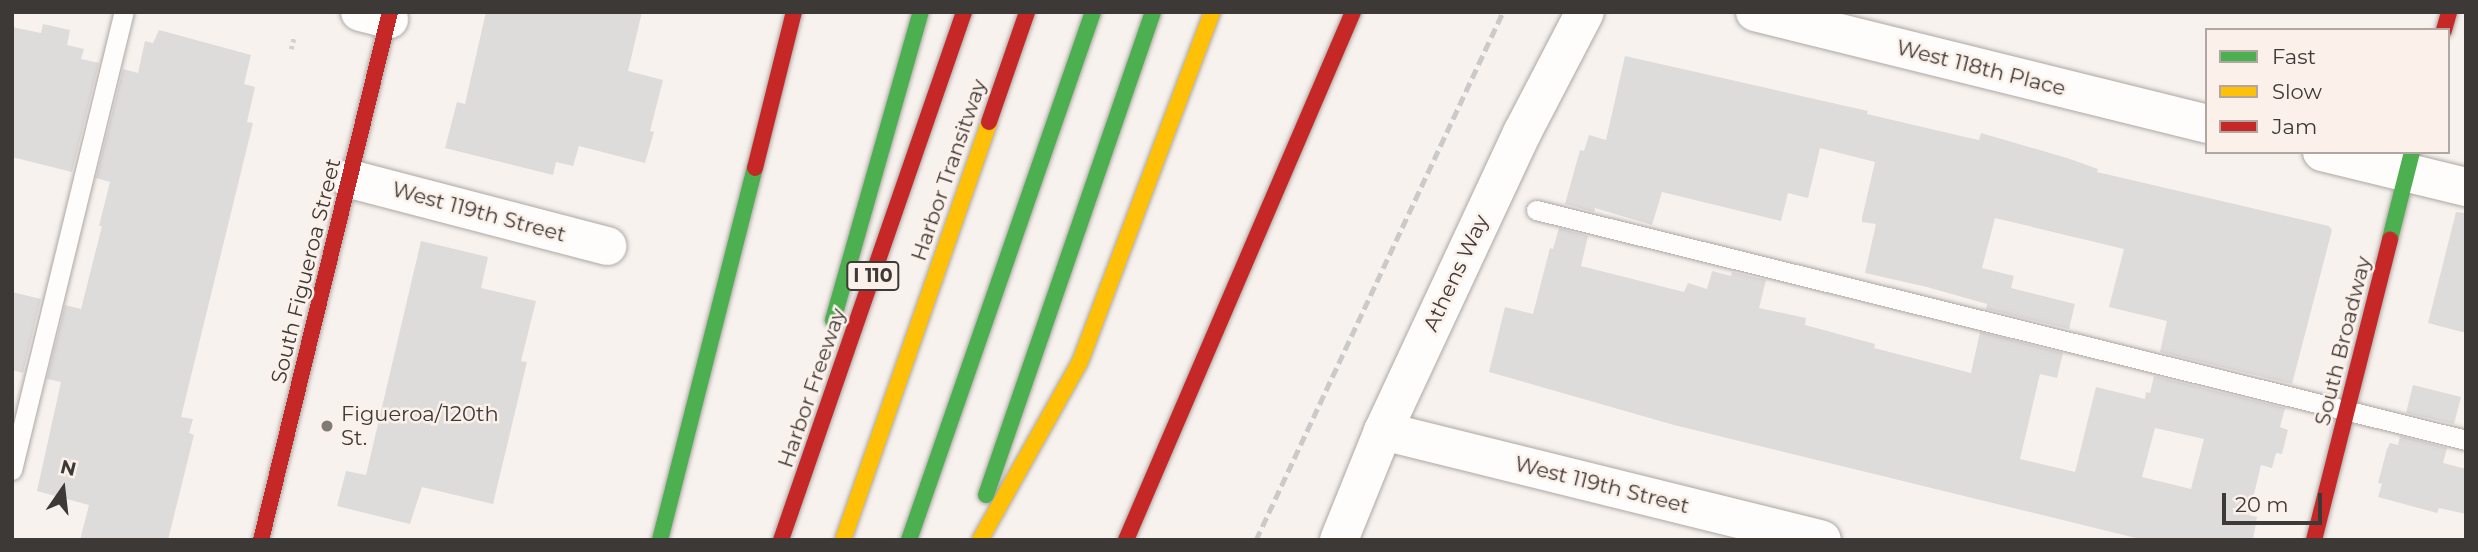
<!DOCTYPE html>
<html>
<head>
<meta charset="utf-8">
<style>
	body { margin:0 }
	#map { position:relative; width:2478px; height:552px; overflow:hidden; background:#f8f2ee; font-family:Montserrat,sans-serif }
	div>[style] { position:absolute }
	.building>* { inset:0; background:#dedbdb }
	.path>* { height:4.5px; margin-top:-2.25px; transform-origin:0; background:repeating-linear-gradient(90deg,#d4d2d1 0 3.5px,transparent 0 7px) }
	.roads { filter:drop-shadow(0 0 2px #aca8a5) drop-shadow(0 0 2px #aca8a5) }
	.lane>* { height:19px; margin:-9.5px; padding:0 9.5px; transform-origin:9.5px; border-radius:9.5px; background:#fefdfc }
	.street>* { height:38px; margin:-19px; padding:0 19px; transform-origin:19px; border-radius:19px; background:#fefdfc }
	.fast>* { height:16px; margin:-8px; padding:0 8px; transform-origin:8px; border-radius:8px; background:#4caf50 }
	.slow>* { height:16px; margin:-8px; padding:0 8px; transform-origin:8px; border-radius:8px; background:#ffc107 }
	.jam>* { height:16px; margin:-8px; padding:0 8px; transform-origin:8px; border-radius:8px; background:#c62828 }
	.rail>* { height:5px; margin-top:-2.5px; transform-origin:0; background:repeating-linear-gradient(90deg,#cccac9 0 10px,transparent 0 15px) }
	.dots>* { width:19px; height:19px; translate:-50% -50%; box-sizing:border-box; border:4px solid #fcf1ea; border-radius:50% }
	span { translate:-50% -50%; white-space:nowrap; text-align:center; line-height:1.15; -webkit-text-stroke:5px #fcf1ea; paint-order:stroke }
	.shield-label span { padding:2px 5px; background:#fcf1ea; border:2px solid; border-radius:5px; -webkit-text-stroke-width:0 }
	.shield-label { font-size:19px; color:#3d3936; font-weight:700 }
	.street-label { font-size:21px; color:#3d3936 }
	.poi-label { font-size:21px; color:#3d3936 }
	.left { translate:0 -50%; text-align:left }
	.frame { position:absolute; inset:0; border:14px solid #3d3936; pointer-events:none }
	.legend { position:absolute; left:2205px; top:28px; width:245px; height:126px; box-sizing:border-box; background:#fcf1ea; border:2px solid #b0a7a2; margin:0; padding:9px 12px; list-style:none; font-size:21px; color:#3d3936 }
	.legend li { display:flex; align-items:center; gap:14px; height:35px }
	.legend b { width:35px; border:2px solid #b0a7a2 }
	.north { position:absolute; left:28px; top:454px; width:70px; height:70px; -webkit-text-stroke:5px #fcf1ea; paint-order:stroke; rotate:14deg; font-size:19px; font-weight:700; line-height:28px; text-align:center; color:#3d3936 }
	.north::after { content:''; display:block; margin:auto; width:24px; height:32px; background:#3d3936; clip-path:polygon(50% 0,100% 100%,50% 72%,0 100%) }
	.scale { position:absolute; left:2222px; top:493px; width:100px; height:32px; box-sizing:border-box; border:4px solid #3d3936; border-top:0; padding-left:9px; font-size:21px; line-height:24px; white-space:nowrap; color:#3d3936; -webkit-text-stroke:5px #fcf1ea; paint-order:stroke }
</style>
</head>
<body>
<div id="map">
	<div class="building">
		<i style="clip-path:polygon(486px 12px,642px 12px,628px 71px,663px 80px,650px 131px,654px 132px,645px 163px,579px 146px,573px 166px,556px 162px,553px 175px,445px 148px,457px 102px,465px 104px)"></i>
		<i style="clip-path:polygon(43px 24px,70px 30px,67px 45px,84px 49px,81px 59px,99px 63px,72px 172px,12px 157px,12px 27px,41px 33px)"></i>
		<i style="clip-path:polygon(159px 30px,251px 55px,244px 84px,255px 87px,247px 122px,253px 123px,181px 417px,193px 419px,189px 433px,194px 435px,168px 540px,80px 540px,89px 505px,37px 491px,61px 382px,47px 379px,65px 305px,81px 309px,102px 226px,99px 226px,110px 182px,96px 178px,123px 69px,138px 73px,145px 41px,153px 43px)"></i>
		<i style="clip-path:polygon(1625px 56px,1868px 111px,1867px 114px,1965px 137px,1979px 140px,1981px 133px,2067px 158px,2098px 169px,2097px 172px,2329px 226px,2332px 230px,2292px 384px,2160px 352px,2167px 321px,2109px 307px,2124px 249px,1995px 218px,1982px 268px,2014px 276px,2011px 288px,2075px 304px,2069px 329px,1986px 309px,1987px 304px,1927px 287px,1865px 273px,1876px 224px,1862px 222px,1862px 218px,1875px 162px,1820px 148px,1808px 198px,1788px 193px,1781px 221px,1662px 192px,1652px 225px,1595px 208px,1594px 212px,1565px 204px,1580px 150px,1584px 151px,1589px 135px,1606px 140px)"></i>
		<i style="clip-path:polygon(2456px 212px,2466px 213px,2466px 333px,2428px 323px)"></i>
		<i style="clip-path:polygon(evenodd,1559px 228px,1588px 236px,1581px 266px,1684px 292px,1688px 283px,1707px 289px,1712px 271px,1731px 276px,1732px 272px,1766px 280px,1759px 308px,1806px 318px,1805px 325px,1875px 344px,1874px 348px,1971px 373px,1980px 332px,2063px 353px,2057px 378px,2040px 374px,2020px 459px,2075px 472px,2096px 387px,2145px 399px,2146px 392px,2150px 393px,2154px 376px,2285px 408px,2280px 427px,2288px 430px,2282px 454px,2276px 453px,2272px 468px,2261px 465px,2249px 515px,2257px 517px,2253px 540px,2144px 540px,1674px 425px,1489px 372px,1505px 307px,1533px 314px,1550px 248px,1553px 249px,1559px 228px,2155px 428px,2204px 439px,2191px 489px,2142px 477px,2155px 428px)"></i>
		<i style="clip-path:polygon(421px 241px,488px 257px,481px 288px,536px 301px,521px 361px,527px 362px,493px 504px,422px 487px,410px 524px,337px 506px,346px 471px,366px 475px)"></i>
		<i style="clip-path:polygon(12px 292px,41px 299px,23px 373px,12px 370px)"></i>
		<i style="clip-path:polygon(2413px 385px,2461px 397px,2454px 424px,2406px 413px)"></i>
		<i style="clip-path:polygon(2400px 436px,2447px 448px,2443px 463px,2466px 469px,2466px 514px,2439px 508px,2437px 513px,2378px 497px,2382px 484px,2378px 483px,2387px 449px,2390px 443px,2398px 445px)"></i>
	</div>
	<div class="path">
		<i style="left:291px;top:49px;width:12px;rotate:-76deg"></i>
	</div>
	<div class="roads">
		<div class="lane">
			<i style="left:1536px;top:210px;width:958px;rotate:13.89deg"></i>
			<i style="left:12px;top:470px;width:471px;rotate:-76.3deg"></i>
		</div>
		<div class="street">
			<i style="left:360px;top:12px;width:30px;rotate:14deg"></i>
			<i style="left:1755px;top:12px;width:466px;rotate:13.9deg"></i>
			<i style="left:2322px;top:152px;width:148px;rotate:13.7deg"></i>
			<i style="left:350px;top:179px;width:266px;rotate:14.6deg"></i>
			<i style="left:1383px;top:431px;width:452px;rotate:13.9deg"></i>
			<i style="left:1339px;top:540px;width:118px;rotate:-68deg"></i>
			<i style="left:1383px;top:431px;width:329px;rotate:-65deg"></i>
			<i style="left:1522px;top:133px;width:136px;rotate:-62.5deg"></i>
		</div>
		<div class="fast">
			<i style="left:2390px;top:239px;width:90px;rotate:-75.8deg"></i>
			<i style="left:833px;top:320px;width:320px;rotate:-74.1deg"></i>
			<i style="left:986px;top:495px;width:511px;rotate:-70.93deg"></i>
			<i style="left:660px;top:540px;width:384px;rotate:-75.7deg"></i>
			<i style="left:909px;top:540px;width:559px;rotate:-70.79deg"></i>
		</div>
		<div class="slow">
			<i style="left:843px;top:540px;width:443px;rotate:-70.7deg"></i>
			<i style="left:980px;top:540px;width:204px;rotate:-60.7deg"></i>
			<i style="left:1080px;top:362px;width:374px;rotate:-69.3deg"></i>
		</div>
		<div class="jam">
			<i style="left:2444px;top:30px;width:19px;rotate:-74deg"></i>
			<i style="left:989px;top:122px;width:116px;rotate:-70.9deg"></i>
			<i style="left:755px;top:168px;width:161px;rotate:-76deg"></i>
			<i style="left:261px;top:540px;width:544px;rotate:-76.27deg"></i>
			<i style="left:781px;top:540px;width:559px;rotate:-70.88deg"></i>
			<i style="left:1126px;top:540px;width:575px;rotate:-66.74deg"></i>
			<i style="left:2314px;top:540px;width:310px;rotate:-75.8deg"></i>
		</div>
	</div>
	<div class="rail">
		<i style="left:1256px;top:540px;width:583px;rotate:-64.93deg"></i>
	</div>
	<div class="dots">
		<i style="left:327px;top:426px;background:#7e7a76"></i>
	</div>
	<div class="shield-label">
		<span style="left:873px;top:276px">I 110</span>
	</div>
	<div class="street-label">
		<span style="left:1981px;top:68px;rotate:14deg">West 118th Place</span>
		<span style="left:949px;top:170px;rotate:-71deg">Harbor Transitway</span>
		<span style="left:479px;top:212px;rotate:15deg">West 119th Street</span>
		<span style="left:306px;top:271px;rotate:-76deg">South Figueroa Street</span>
		<span style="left:1456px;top:273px;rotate:-65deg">Athens Way</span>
		<span style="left:2343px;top:341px;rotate:-76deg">South Broadway</span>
		<span style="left:812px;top:388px;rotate:-71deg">Harbor Freeway</span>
		<span style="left:1602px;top:485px;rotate:14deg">West 119th Street</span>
	</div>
	<div class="poi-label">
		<span class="left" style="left:341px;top:426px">Figueroa/120th<br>St.</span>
	</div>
	<div class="frame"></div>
	<ul class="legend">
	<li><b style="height:9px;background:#4caf50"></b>Fast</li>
	<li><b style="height:9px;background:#ffc107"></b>Slow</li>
	<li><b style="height:9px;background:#c62828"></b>Jam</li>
	</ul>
	<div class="north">N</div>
	<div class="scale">20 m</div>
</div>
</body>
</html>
